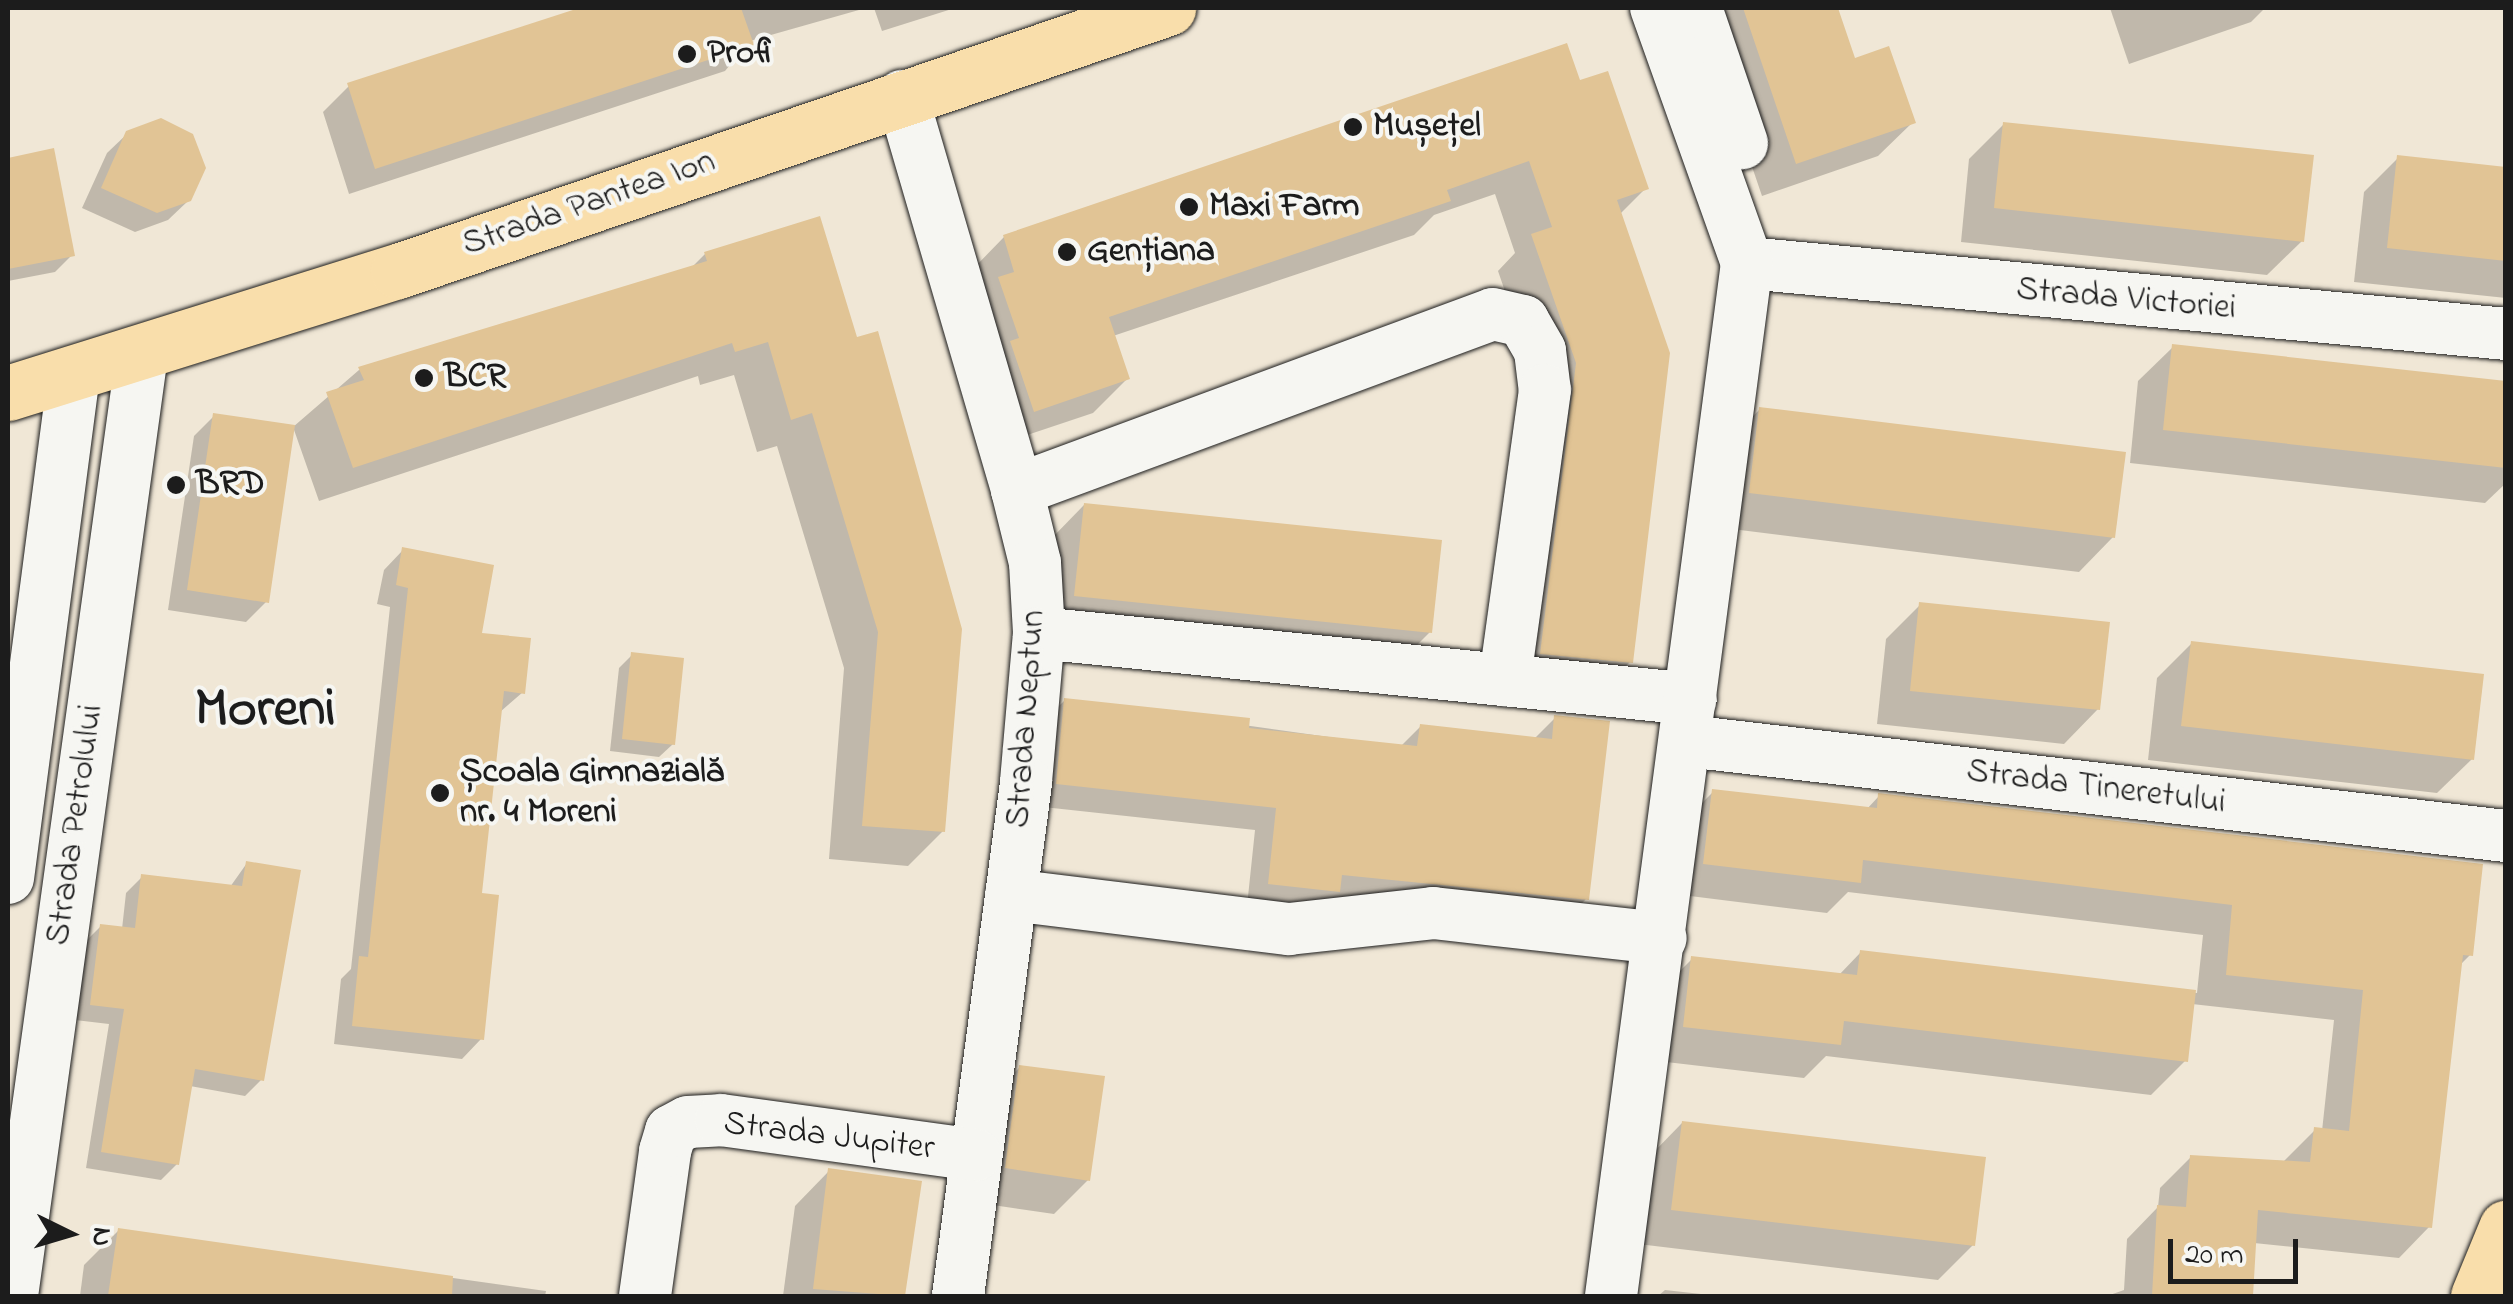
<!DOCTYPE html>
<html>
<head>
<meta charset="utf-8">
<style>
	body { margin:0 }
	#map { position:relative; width:2513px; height:1304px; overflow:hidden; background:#f0e7d6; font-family:"Indie Flower",sans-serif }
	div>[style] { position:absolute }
	.shadow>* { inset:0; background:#0003 }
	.building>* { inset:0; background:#e1c495 }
	.roads { filter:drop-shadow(0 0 2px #1c1c1c) drop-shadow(0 0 2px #1c1c1c) }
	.minor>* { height:52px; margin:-26px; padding:0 26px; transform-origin:26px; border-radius:26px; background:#f6f6f2 }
	.major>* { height:55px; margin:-27.5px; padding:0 27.5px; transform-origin:27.5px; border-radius:27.5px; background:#f9deab }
	.dots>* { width:28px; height:28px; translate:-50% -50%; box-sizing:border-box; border:5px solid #f6f6f2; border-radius:50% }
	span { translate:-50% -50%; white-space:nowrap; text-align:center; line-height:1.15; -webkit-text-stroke:8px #f6f6f2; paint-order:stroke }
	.poi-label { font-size:35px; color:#1c1c1c; font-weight:700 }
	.left { translate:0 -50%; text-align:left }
	.street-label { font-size:35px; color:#1c1c1c }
	.town-label { font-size:55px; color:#1c1c1c; font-weight:700 }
	.frame { position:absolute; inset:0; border:10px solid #1c1c1c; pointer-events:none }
	.north { position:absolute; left:20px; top:1184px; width:100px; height:100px; -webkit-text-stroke:8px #f6f6f2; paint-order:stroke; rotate:95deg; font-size:28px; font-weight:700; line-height:40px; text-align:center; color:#1c1c1c }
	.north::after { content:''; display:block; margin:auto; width:35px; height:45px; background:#1c1c1c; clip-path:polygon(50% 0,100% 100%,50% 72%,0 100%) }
	.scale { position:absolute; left:2168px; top:1239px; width:130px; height:45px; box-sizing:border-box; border:5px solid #1c1c1c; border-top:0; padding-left:12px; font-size:30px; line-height:35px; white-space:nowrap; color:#1c1c1c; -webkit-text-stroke:8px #f6f6f2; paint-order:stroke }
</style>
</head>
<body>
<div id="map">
	<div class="shadow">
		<i style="clip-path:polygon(587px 8px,866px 8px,750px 41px,725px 71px,349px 194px,323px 112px,349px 86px)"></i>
		<i style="clip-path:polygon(874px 8px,955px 8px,882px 31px)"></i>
		<i style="clip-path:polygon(1698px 8px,1835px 8px,1854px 61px,1913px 122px,1878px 156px,1762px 196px)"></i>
		<i style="clip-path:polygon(2110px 8px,2265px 8px,2251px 22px,2129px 64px)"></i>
		<i style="clip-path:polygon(1579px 84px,1646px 188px,1619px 215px,1630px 662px,1596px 696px,1507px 687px,1542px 399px,1498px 271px,1515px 253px,1495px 194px,1434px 215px,1414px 235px,1113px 336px,1127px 379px,1093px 413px,1000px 444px,970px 272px,1004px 237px)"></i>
		<i style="clip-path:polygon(2004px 124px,2302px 241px,2267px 275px,1961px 242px,1969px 159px)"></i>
		<i style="clip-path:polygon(128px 133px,189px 200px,168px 220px,135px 232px,82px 208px,107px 153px)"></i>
		<i style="clip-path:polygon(52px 151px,72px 255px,55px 272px,8px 281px,8px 160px)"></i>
		<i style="clip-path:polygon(2398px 158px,2506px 169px,2506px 298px,2354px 282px,2364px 192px)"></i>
		<i style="clip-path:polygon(818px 219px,943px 831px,908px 866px,829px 859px,844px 668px,777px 446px,757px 452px,734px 375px,700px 385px,698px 376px,319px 501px,293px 427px,359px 370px,691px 268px,705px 254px)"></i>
		<i style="clip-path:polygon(2173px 347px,2506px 383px,2506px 483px,2485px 503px,2130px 463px,2138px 381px)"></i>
		<i style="clip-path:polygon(1760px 409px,2113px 537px,2079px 572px,1716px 527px,1726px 444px)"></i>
		<i style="clip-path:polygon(214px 416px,266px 602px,246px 622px,168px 610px,194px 436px)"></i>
		<i style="clip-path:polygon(1084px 505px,1430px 632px,1395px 667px,1041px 630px,1050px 540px)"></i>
		<i style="clip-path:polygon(403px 550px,523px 692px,500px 712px,480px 895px,481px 1039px,462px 1059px,334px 1044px,341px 979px,351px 969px,390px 607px,377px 604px,384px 570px)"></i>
		<i style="clip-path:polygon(1920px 605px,2098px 709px,2064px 744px,1877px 724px,1886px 639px)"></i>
		<i style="clip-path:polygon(2192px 643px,2472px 759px,2437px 793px,2148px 760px,2157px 678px)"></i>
		<i style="clip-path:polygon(632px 655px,673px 744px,659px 757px,610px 751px,619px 668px)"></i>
		<i style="clip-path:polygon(1065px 700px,1400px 747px,1421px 726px,1534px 739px,1555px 718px,1586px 899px,1564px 922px,1331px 898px,1315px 913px,1247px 906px,1255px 830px,1034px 806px,1042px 723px)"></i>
		<i style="clip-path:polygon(1713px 792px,1866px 810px,1879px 796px,2470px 955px,2460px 965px,2430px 1226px,2399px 1258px,2254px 1243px,2251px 1296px,2107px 1296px,2124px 1290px,2127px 1239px,2158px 1207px,2160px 1188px,2191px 1157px,2284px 1161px,2315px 1130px,2322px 1131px,2334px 1020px,2192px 1004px,2185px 1061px,2151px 1095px,1826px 1056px,1804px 1078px,1649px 1060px,1657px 994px,1692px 959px,1838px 976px,1861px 952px,2197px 993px,2203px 935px,1848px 892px,1827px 913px,1674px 894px,1682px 823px)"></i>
		<i style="clip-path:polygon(247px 863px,261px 1080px,245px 1096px,190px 1086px,177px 1164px,161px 1180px,86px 1168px,109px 1024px,75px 1020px,84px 943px,100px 927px,122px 929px,126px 893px,142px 877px,230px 887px)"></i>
		<i style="clip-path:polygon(1020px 1067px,1088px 1180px,1054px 1214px,972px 1202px,985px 1102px)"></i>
		<i style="clip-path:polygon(1682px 1123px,1973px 1245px,1938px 1280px,1638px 1244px,1648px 1158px)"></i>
		<i style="clip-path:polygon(829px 1171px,919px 1183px,903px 1296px,783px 1296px,795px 1206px)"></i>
		<i style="clip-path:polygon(118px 1231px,546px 1291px,545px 1296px,80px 1296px,84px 1265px)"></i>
		<i style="clip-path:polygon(1665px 1290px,1719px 1296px,1658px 1296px)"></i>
	</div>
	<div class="building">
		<i style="clip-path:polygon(579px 8px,741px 8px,754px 45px,375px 169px,347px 83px)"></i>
		<i style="clip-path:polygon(1743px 8px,1838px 8px,1855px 58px,1889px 46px,1916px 123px,1796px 164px)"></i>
		<i style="clip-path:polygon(1567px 43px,1580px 80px,1608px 71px,1649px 189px,1617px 200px,1670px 353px,1633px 663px,1540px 654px,1576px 363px,1531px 234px,1552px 227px,1529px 161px,1447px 190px,1451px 201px,1109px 317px,1130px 379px,1034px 412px,1010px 341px,1019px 338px,998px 277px,1014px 272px,1003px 235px)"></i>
		<i style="clip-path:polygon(161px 118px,193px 134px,206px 168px,191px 201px,157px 213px,101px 188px,126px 131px)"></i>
		<i style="clip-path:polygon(2003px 122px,2314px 155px,2304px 242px,1994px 208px)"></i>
		<i style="clip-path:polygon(54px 148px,75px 256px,8px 269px,8px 158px)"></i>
		<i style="clip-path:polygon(2397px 155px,2506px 167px,2506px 261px,2387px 248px)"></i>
		<i style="clip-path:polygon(820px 216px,857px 337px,878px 331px,962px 629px,945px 832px,862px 826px,878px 632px,812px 413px,791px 420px,768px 342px,735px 352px,732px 343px,353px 468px,326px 392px,364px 380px,358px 367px,707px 261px,704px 252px)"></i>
		<i style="clip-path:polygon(2172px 344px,2506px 381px,2506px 468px,2163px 430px)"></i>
		<i style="clip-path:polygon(1759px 407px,2126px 452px,2115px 538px,1749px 493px)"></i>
		<i style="clip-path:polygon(213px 413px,295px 425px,269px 603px,187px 590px)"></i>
		<i style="clip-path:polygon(1084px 503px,1442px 540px,1432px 633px,1074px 596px)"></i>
		<i style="clip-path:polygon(402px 547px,494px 565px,482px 633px,531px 638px,525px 694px,504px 691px,482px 893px,499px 895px,484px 1040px,352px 1026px,359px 956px,368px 957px,408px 588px,396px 585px)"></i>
		<i style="clip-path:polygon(1919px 602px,2110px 622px,2100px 710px,1910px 691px)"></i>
		<i style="clip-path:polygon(2191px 641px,2484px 674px,2474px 760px,2181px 726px)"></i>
		<i style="clip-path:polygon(631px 652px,684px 658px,675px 745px,622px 739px)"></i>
		<i style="clip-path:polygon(1064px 698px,1250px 718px,1249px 728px,1417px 746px,1420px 724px,1552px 739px,1554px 715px,1610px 721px,1589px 900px,1342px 875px,1340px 892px,1268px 884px,1276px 808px,1056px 784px)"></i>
		<i style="clip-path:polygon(1712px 789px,1877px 808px,1878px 793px,2483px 864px,2473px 956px,2463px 955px,2432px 1228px,2258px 1210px,2253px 1296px,2152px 1296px,2157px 1205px,2186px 1207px,2190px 1155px,2310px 1162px,2314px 1127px,2349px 1131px,2363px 990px,2226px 975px,2232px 905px,1863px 860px,1861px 883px,1703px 864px)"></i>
		<i style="clip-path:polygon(246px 861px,301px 870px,264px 1081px,195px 1069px,179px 1165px,101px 1152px,124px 1009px,90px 1005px,100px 924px,135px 928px,141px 874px,242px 886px)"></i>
		<i style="clip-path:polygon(1860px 950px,2196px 990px,2188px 1062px,1844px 1021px,1841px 1045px,1683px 1027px,1691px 956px,1857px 975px)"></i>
		<i style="clip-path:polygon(1019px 1065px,1105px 1076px,1090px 1181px,1005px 1168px)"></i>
		<i style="clip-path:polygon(1682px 1121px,1986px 1157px,1975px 1246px,1671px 1210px)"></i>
		<i style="clip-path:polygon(828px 1168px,922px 1181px,905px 1296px,813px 1289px)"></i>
		<i style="clip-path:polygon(118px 1228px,453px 1276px,452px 1296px,108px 1296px)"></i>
	</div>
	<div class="roads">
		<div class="minor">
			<i style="left:1696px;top:8px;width:143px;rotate:71.2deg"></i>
			<i style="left:902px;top:96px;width:410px;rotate:73.7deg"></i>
			<i style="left:1017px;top:490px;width:75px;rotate:76.1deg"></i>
			<i style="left:1035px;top:563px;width:70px;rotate:86.7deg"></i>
			<i style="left:1039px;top:633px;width:151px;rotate:95deg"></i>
			<i style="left:1026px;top:783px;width:517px;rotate:97.55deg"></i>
			<i style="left:1747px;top:263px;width:762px;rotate:5.34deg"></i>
			<i style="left:1017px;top:490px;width:507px;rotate:-20.29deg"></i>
			<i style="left:1493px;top:314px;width:31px;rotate:13deg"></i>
			<i style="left:1523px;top:321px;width:34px;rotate:60deg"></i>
			<i style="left:1540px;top:351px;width:39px;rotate:83deg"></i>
			<i style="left:1545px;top:390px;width:293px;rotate:97.9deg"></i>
			<i style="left:1039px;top:633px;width:655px;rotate:5.78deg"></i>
			<i style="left:1687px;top:741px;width:824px;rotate:6.62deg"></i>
			<i style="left:8px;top:878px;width:508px;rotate:-82.54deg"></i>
			<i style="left:1011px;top:895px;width:280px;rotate:7deg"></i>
			<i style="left:1289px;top:929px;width:145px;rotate:-6.3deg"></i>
			<i style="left:1433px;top:913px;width:229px;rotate:6.3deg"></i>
			<i style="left:12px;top:1296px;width:951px;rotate:-82.14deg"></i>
			<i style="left:645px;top:1296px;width:146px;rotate:-82.1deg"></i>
			<i style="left:665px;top:1151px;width:21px;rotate:-73deg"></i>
			<i style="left:671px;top:1131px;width:19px;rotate:-28deg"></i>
			<i style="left:688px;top:1122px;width:33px;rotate:-3deg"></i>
			<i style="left:721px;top:1120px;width:257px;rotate:7.8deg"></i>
			<i style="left:1611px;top:1296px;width:1042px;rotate:-82.5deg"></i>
			<i style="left:1747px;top:263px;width:271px;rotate:-109.6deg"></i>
		</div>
		<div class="major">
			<i style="left:8px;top:393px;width:409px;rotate:-17.4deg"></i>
			<i style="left:398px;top:271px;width:814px;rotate:-18.86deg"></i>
			<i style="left:2478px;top:1296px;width:74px;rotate:-67.6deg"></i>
		</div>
	</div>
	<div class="dots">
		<i style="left:687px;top:54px;background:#1c1c1c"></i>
		<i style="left:1353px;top:127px;background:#1c1c1c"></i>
		<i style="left:1189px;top:207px;background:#1c1c1c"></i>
		<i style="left:1067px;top:252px;background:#1c1c1c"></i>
		<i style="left:424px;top:378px;background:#1c1c1c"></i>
		<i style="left:176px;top:485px;background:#1c1c1c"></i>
		<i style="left:440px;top:793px;background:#1c1c1c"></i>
	</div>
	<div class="poi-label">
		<span class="left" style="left:707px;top:54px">Profi</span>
		<span class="left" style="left:1373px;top:127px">Mușețel</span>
		<span class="left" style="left:1209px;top:207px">Maxi Farm</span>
		<span class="left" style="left:1087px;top:252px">Gențiana</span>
		<span class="left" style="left:444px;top:378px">BCR</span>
		<span class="left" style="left:196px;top:485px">BRD</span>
		<span class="left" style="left:460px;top:793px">Școala Gimnazială<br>nr. 4 Moreni</span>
	</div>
	<div class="street-label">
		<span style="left:589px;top:204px;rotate:-19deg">Strada Pantea Ion</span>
		<span style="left:2126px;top:300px;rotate:5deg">Strada Victoriei</span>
		<span style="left:1027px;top:719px;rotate:-86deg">Strada Neptun</span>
		<span style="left:2096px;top:788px;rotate:7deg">Strada Tineretului</span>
		<span style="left:76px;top:825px;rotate:-82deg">Strada Petrolului</span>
		<span style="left:829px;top:1137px;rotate:7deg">Strada Jupiter</span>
	</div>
	<div class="town-label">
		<span style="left:265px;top:712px">Moreni</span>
	</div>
	<div class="frame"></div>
	<div class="north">N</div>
	<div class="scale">20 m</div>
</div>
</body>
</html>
